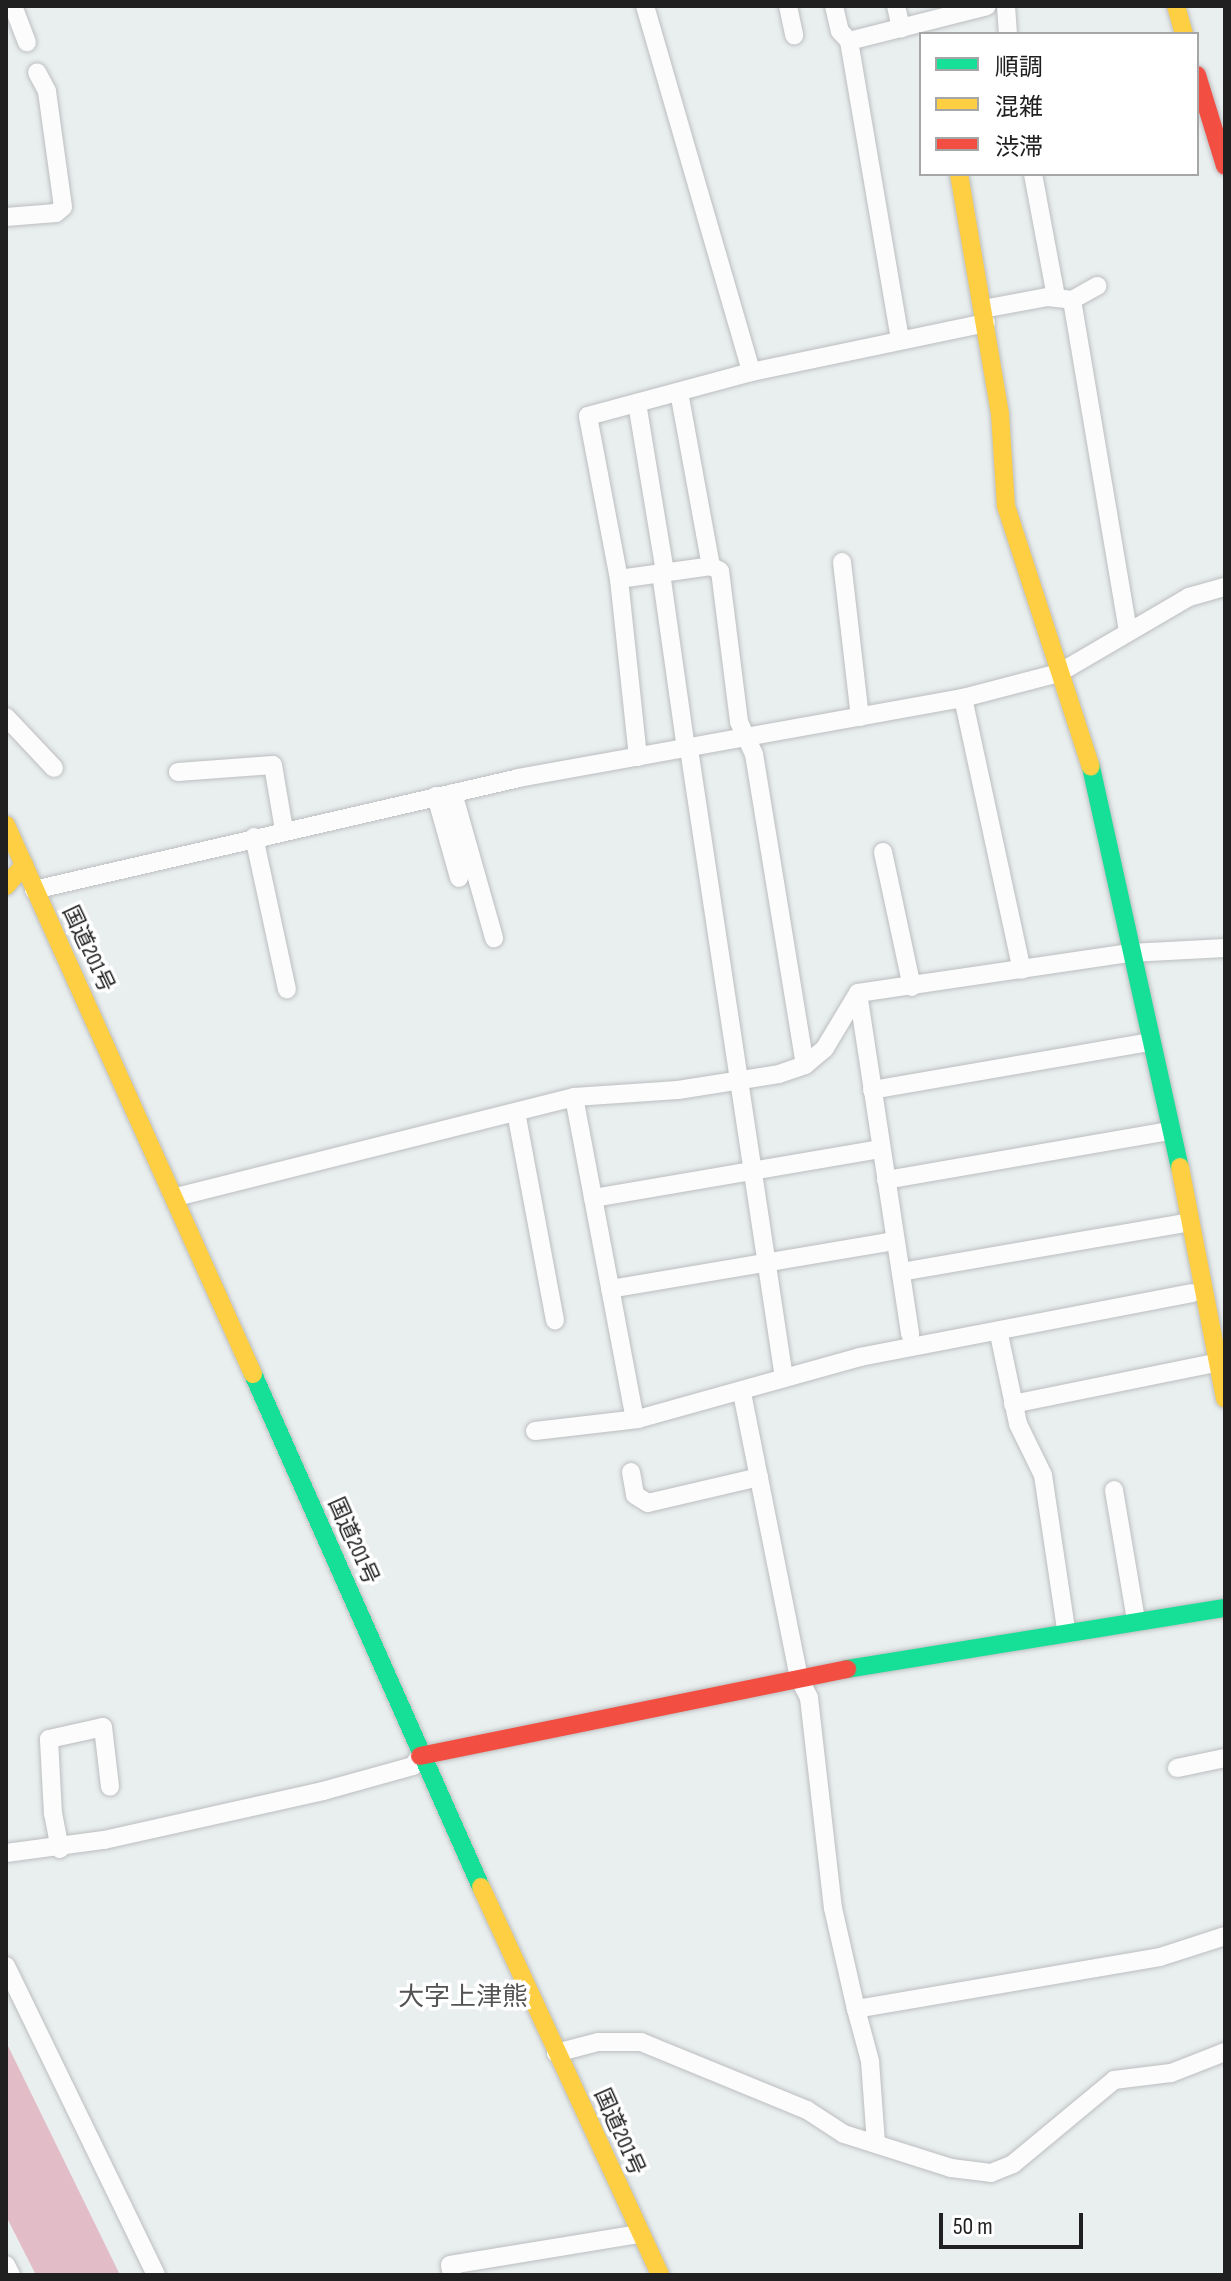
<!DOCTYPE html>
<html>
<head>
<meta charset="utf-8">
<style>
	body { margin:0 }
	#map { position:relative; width:1231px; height:2281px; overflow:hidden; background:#e9eeef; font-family:"Sofia Sans Condensed","Noto Sans JP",sans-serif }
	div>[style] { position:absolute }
	.water>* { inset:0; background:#e2bcc6 }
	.roads { filter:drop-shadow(0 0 2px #bcbebf) drop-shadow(0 0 2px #bcbebf) }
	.street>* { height:18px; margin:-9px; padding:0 9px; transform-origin:9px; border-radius:9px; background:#fcfcfd }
	.fast>* { height:18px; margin:-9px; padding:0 9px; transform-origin:9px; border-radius:9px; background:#16e098 }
	.slow>* { height:18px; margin:-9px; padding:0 9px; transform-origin:9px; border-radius:9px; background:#ffcf43 }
	.jam>* { height:18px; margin:-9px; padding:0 9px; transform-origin:9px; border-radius:9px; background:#f24e42 }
	span { translate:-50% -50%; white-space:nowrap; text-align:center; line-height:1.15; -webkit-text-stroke:7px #fff; paint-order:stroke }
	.street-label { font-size:22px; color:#202020 }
	.quarter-label { font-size:26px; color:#535353 }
	.frame { position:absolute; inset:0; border:8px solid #202020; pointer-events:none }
	.legend { position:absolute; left:919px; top:32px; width:280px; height:144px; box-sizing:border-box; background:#fff; border:2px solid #a6a6a6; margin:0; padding:10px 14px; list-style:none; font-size:24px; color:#202020 }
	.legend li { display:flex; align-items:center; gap:16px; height:40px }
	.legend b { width:40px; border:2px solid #a6a6a6 }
	.scale { position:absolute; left:939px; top:2213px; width:144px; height:36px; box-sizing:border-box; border:4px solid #202020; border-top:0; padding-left:10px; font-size:24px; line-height:28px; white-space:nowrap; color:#202020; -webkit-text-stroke:6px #fff; paint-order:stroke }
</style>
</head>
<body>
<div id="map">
	<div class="water">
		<i style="clip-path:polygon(6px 2042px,120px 2275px,36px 2275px,6px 2216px)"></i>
	</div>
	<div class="roads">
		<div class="street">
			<i style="left:13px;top:6px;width:39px;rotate:69deg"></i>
			<i style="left:645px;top:6px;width:381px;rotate:73.8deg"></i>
			<i style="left:788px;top:6px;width:30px;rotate:78deg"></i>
			<i style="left:834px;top:6px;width:26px;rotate:77deg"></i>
			<i style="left:840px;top:31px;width:13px;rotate:48deg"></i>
			<i style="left:849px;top:41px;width:303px;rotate:80.3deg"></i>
			<i style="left:896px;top:6px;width:23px;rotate:77deg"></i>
			<i style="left:1006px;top:6px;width:28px;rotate:86deg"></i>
			<i style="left:849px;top:41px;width:142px;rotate:-14.2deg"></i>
			<i style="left:1033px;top:174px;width:125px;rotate:79.4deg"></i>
			<i style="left:6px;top:217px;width:50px;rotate:-4.6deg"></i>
			<i style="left:56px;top:213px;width:9px;rotate:-41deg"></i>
			<i style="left:63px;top:207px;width:117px;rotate:-97.9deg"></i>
			<i style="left:47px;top:91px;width:21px;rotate:-118deg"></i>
			<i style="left:1072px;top:300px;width:29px;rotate:-29deg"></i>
			<i style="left:983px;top:309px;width:66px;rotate:-10.5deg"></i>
			<i style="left:1048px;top:297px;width:24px;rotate:7deg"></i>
			<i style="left:1072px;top:300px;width:335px;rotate:80.4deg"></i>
			<i style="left:679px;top:392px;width:177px;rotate:79.6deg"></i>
			<i style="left:637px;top:403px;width:171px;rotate:80.6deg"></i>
			<i style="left:842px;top:562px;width:156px;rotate:83.4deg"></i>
			<i style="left:661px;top:573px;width:178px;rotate:81.9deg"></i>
			<i style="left:619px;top:579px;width:93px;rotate:-8deg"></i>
			<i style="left:711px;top:566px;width:10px;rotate:29deg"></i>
			<i style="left:720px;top:571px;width:152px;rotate:82.8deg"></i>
			<i style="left:739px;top:722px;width:35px;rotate:65deg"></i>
			<i style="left:754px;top:754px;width:315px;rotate:80.7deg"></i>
			<i style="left:963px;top:698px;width:278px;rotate:77.8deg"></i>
			<i style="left:6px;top:717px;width:70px;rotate:46.7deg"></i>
			<i style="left:689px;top:749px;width:629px;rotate:81.41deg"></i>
			<i style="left:638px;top:757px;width:179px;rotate:-96.1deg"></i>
			<i style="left:619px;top:579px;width:166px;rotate:-100.8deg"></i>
			<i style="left:588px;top:416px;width:169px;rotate:-15.1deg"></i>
			<i style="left:751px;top:372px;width:240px;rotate:-11.8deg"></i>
			<i style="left:178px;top:772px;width:95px;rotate:-4.2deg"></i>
			<i style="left:273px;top:765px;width:66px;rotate:80.4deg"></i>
			<i style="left:453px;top:793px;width:151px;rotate:74.2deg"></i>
			<i style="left:436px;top:796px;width:85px;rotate:74.3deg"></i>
			<i style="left:254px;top:837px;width:156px;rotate:77.8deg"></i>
			<i style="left:883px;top:852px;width:138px;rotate:77.9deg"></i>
			<i style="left:34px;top:890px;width:497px;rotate:-13deg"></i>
			<i style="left:518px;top:778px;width:452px;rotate:-10.2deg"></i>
			<i style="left:963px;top:698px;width:99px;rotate:-14.6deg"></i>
			<i style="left:1059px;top:673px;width:151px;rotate:-30.3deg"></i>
			<i style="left:1189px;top:597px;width:37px;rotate:-16deg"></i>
			<i style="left:858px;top:993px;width:345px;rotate:81.3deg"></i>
			<i style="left:872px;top:1090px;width:282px;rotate:-9.8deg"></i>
			<i style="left:574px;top:1097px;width:318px;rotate:79.3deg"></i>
			<i style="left:516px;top:1112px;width:212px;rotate:79.4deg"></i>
			<i style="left:886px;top:1180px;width:288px;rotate:-9.8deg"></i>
			<i style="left:176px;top:1197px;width:410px;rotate:-14.1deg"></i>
			<i style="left:574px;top:1097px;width:104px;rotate:-3.9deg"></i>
			<i style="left:678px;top:1090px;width:102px;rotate:-9deg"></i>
			<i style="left:779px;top:1074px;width:28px;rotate:-19deg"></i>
			<i style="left:805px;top:1065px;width:26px;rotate:-40deg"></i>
			<i style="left:825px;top:1048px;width:64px;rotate:-59deg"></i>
			<i style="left:858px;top:993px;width:275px;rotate:-8.4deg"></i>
			<i style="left:1130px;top:953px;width:95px;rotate:-3deg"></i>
			<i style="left:593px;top:1198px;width:292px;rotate:-9.7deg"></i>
			<i style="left:901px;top:1272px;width:292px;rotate:-9.8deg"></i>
			<i style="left:610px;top:1289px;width:289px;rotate:-9.6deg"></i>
			<i style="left:1000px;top:1339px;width:87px;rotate:78deg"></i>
			<i style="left:1018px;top:1424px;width:57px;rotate:63.9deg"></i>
			<i style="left:1043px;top:1475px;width:156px;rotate:81.5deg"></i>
			<i style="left:742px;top:1393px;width:291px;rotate:78.7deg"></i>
			<i style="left:799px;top:1678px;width:22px;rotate:63deg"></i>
			<i style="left:809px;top:1698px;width:211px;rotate:83.5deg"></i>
			<i style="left:833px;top:1908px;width:104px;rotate:77.2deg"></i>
			<i style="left:1013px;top:1404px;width:210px;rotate:-11.5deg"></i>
			<i style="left:535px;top:1431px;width:104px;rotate:-6.6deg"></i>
			<i style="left:638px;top:1419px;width:230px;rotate:-15.6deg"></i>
			<i style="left:860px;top:1357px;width:338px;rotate:-10.9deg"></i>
			<i style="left:631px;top:1472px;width:23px;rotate:80deg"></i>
			<i style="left:635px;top:1495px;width:15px;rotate:32deg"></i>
			<i style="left:648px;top:1503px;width:114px;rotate:-13.2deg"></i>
			<i style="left:1114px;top:1490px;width:132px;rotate:80.4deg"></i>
			<i style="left:1177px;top:1768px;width:49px;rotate:-11.8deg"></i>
			<i style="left:60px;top:1849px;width:36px;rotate:-101deg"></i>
			<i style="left:53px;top:1814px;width:75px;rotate:-93.1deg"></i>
			<i style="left:49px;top:1739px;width:55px;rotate:-12.5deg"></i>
			<i style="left:103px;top:1727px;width:60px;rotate:83.3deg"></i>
			<i style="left:6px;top:1853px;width:99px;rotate:-7.6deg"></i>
			<i style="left:104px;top:1840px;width:224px;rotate:-12.6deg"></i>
			<i style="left:323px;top:1791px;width:93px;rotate:-15.5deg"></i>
			<i style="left:413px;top:1766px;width:12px;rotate:-55deg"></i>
			<i style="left:6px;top:1966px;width:343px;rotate:64.1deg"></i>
			<i style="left:556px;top:2053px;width:43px;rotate:-14.7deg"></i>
			<i style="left:598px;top:2042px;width:43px"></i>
			<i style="left:641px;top:2042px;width:179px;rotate:22.3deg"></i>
			<i style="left:807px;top:2110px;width:44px;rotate:33deg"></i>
			<i style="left:844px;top:2134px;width:112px;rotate:17.6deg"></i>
			<i style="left:951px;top:2168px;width:40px;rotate:7.1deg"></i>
			<i style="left:991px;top:2173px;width:24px;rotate:-22deg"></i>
			<i style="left:1013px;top:2164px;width:131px;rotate:-39.7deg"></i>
			<i style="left:1114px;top:2080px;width:57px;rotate:-7deg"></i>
			<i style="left:1171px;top:2073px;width:58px;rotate:-21.3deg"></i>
			<i style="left:876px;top:2143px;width:82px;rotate:-94.2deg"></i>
			<i style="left:870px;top:2061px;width:54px;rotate:-105.1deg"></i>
			<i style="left:856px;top:2009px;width:308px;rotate:-9.7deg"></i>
			<i style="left:1160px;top:1957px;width:68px;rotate:-17.9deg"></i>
			<i style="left:6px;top:2265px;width:11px;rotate:63deg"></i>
			<i style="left:452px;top:2275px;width:10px;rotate:-101deg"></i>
			<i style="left:450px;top:2265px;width:192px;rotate:-9.3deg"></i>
		</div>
		<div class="fast">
			<i style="left:1091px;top:767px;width:410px;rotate:77.5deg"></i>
			<i style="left:253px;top:1374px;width:561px;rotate:66.04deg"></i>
			<i style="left:847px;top:1669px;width:383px;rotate:-9.2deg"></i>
		</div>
		<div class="slow">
			<i style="left:1176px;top:6px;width:29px;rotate:74deg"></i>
			<i style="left:959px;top:174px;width:243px;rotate:80.3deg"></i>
			<i style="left:1000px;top:414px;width:92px;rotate:86.3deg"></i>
			<i style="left:1006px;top:506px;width:274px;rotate:72deg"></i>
			<i style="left:6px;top:825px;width:602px;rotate:65.78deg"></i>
			<i style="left:6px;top:886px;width:28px;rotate:-49deg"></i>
			<i style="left:1180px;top:1167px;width:236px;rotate:79deg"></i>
			<i style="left:481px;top:1887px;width:427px;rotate:65.2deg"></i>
		</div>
		<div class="jam">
			<i style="left:1197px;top:75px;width:95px;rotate:72.9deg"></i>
			<i style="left:420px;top:1756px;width:436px;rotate:-11.5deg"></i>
		</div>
	</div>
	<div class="street-label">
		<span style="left:88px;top:949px;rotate:65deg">国道201号</span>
		<span style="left:353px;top:1541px;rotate:66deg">国道201号</span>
		<span style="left:619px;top:2132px;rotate:66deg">国道201号</span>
	</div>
	<div class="quarter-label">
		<span style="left:463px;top:1998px">大字上津熊</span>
	</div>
	<div class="frame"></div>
	<ul class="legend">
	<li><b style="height:10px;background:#16e098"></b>順調</li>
	<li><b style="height:10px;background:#ffcf43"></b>混雑</li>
	<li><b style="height:10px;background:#f24e42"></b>渋滞</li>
	</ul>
	<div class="scale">50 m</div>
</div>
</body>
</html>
